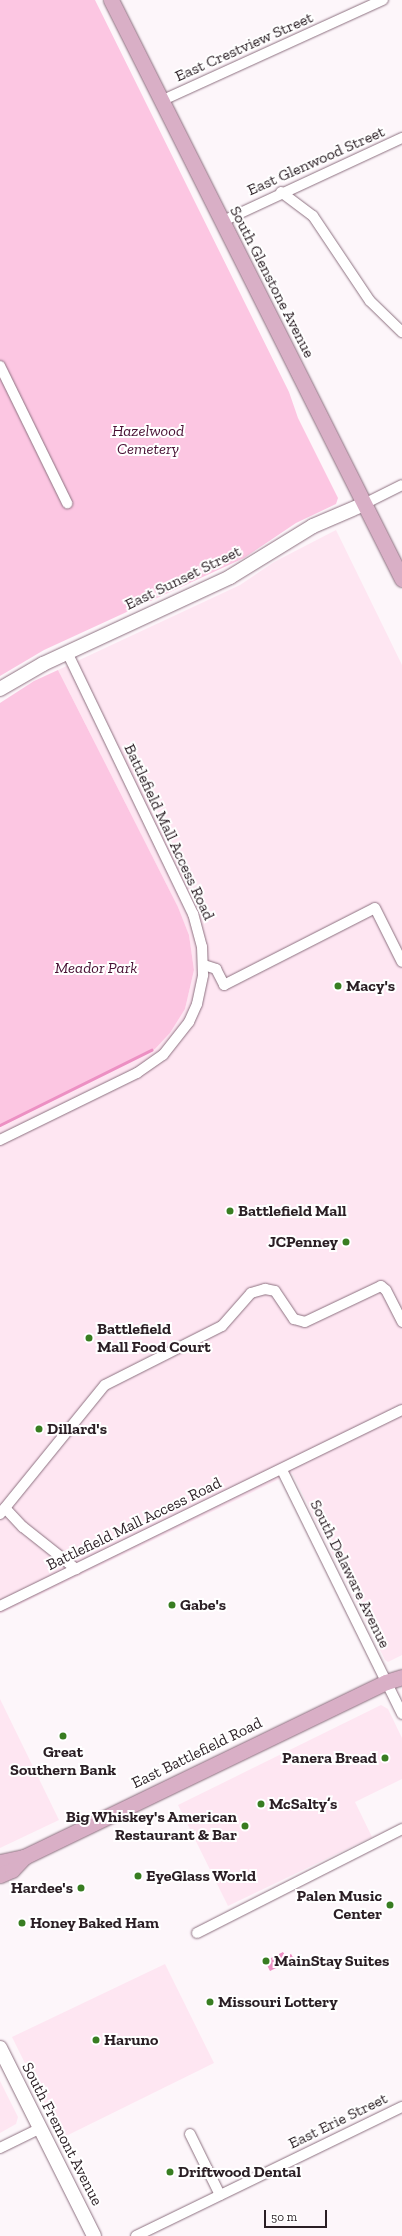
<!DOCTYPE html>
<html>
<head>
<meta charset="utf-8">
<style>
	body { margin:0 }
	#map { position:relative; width:402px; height:2236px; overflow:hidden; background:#fdf6fa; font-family:"Zilla Slab",serif }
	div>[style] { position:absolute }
	.built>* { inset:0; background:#fee6f2 }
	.green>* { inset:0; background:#fcc6e2 }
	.water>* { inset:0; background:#ec90c3 }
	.stream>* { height:2.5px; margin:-1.25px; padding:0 1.25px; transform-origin:1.25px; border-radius:1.25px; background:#ec90c3 }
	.roads { filter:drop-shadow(0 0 1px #8d7180) drop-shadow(0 0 1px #8d7180) }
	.minor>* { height:10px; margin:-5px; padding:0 5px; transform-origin:5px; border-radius:5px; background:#fff }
	.secondary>* { height:14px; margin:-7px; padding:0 7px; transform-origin:7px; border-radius:7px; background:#fff }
	.primary>* { height:15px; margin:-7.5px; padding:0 7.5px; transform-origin:7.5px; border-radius:7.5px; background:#d9afc6 }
	.dots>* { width:11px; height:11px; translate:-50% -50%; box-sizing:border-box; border:2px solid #fff; border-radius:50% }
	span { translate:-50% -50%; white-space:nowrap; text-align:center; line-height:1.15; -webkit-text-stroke:4px #fff; paint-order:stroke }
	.street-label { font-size:16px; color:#2a1e24 }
	.park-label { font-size:16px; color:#471033; font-style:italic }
	.poi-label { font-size:16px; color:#2a1e24; font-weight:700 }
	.left { translate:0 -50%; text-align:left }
	.right { translate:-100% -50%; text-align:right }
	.scale { position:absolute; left:264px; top:2210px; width:63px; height:18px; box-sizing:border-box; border:2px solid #2a1e24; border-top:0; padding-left:5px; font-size:12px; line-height:14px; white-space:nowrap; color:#2a1e24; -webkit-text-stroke:3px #fff; paint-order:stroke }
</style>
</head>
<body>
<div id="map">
	<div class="built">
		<i style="clip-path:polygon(336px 530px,402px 665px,402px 1655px,388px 1662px,385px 1660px,292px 1473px,0 1614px,0 1127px,155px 1049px,170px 1033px,185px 1009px,194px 970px,189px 935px,178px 907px,58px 670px,240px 585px,274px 562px)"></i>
		<i style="clip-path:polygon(0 1699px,59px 1820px,0 1848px)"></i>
		<i style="clip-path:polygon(381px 1705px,388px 1709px,402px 1738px,402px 1779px,355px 1802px,372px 1837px,228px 1906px,178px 1805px)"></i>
		<i style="clip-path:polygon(165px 1964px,214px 2063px,62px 2138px,12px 2037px)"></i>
		<i style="clip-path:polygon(0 2081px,18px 2117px,16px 2124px,0 2133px)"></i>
	</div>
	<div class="green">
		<i style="clip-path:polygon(0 0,95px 0,289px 392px,298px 418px,338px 498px,336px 504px,296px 523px,244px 558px,44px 650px,0 676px)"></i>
		<i style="clip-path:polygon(58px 670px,178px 907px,189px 935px,194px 970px,185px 1009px,170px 1033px,155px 1049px,0 1127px,0 703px,34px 681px)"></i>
	</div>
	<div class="water">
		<i style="clip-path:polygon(283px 1952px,286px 1957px,291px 1954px,294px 1959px,270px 1971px,265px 1961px)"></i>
	</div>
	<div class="stream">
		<i style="left:0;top:1125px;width:169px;rotate:-26.4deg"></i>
	</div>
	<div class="roads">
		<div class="minor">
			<i style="left:161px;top:101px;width:244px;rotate:-24.5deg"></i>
			<i style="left:281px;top:192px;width:40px;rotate:37deg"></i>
			<i style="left:313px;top:216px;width:102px;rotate:56.2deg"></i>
			<i style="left:370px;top:301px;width:45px;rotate:44.1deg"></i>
			<i style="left:221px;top:222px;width:200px;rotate:-24.9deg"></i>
			<i style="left:0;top:366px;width:153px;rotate:63.9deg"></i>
			<i style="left:364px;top:504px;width:42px;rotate:-26.6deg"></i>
			<i style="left:204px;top:965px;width:13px;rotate:18deg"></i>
			<i style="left:216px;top:969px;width:18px;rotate:63deg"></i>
			<i style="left:224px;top:985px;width:169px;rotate:-27deg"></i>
			<i style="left:375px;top:908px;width:60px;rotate:63.4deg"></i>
			<i style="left:0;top:1140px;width:153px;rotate:-26.1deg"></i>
			<i style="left:137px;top:1073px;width:32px;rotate:-35deg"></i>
			<i style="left:163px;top:1055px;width:42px;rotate:-51.8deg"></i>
			<i style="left:189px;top:1022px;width:20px;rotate:-66deg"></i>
			<i style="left:197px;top:1004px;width:30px;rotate:-78deg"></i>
			<i style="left:203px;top:975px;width:28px;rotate:-92deg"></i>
			<i style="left:202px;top:947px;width:34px;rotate:-105deg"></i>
			<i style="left:193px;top:914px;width:291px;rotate:-115.7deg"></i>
			<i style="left:282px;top:1470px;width:272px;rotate:63.8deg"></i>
			<i style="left:5px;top:1508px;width:26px;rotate:47deg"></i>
			<i style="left:23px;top:1527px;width:68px;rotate:38.4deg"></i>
			<i style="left:0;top:1514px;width:166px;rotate:-50.9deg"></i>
			<i style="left:105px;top:1385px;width:131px;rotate:-26.8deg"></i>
			<i style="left:222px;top:1326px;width:44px;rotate:-48.7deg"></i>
			<i style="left:251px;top:1293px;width:15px;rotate:-16deg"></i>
			<i style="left:265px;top:1289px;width:10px;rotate:11deg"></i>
			<i style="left:275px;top:1291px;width:34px;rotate:56deg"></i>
			<i style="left:294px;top:1319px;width:11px;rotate:15deg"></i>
			<i style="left:305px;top:1322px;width:84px;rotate:-25.3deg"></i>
			<i style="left:381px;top:1286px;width:6px;rotate:39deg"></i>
			<i style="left:386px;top:1290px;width:36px;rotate:63deg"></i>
			<i style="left:0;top:1606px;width:447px;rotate:-26deg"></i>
			<i style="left:197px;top:1933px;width:230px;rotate:-26.9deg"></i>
			<i style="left:190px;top:2134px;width:68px;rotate:63.8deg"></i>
			<i style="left:0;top:2148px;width:46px;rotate:-26deg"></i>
			<i style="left:136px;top:2236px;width:296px;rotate:-25.9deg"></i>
		</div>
		<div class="secondary">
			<i style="left:0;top:689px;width:50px;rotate:-30.2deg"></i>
			<i style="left:43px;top:664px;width:206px;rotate:-24.9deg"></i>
			<i style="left:230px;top:577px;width:97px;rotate:-31.6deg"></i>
			<i style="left:313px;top:526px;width:56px;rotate:-23.3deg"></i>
			<i style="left:0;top:2048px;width:210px;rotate:63.4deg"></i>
		</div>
		<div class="primary">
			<i style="left:111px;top:0;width:648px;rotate:63.32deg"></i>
			<i style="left:0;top:1862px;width:25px;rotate:-12deg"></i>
			<i style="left:24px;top:1857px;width:402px;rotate:-25.8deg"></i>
			<i style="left:386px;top:1682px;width:17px;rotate:-17deg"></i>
			<i style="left:0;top:1875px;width:13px;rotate:-23deg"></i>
			<i style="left:12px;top:1870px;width:18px;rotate:-47deg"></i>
		</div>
	</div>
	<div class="dots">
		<i style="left:338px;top:986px;background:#387d21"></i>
		<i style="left:230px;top:1211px;background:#387d21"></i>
		<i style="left:346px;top:1242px;background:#387d21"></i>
		<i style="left:89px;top:1338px;background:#387d21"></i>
		<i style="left:39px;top:1429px;background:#387d21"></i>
		<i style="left:172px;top:1605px;background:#387d21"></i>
		<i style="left:63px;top:1736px;background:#387d21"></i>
		<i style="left:385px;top:1758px;background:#387d21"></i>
		<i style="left:261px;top:1804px;background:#387d21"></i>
		<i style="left:245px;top:1826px;background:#387d21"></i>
		<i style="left:138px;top:1876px;background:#387d21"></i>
		<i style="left:81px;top:1888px;background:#387d21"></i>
		<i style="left:390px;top:1905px;background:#387d21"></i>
		<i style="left:22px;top:1923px;background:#387d21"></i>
		<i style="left:266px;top:1961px;background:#387d21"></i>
		<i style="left:210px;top:2002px;background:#387d21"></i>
		<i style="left:96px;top:2040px;background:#387d21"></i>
		<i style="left:170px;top:2172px;background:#387d21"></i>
	</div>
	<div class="street-label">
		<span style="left:244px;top:47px;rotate:-24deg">East Crestview Street</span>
		<span style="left:316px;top:161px;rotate:-24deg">East Glenwood Street</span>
		<span style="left:272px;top:282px;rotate:63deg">South Glenstone Avenue</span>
		<span style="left:183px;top:578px;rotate:-26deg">East Sunset Street</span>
		<span style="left:169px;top:832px;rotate:65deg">Battlefield Mall Access Road</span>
		<span style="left:134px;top:1524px;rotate:-26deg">Battlefield Mall Access Road</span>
		<span style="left:350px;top:1574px;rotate:64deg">South Delaware Avenue</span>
		<span style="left:197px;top:1753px;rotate:-26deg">East Battlefield Road</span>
		<span style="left:338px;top:2121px;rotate:-26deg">East Erie Street</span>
		<span style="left:62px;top:2134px;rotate:63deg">South Fremont Avenue</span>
	</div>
	<div class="park-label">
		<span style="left:148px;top:440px">Hazelwood<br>Cemetery</span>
		<span style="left:96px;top:968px">Meador Park</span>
	</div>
	<div class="poi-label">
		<span class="left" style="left:346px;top:986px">Macy's</span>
		<span class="left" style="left:238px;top:1211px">Battlefield Mall</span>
		<span class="right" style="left:338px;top:1242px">JCPenney</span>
		<span class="left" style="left:97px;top:1338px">Battlefield<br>Mall Food Court</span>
		<span class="left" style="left:47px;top:1429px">Dillard's</span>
		<span class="left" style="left:180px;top:1605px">Gabe's</span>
		<span style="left:63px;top:1761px">Great<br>Southern Bank</span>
		<span class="right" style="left:377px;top:1758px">Panera Bread</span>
		<span class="left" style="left:269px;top:1804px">McSalty’s</span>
		<span class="right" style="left:237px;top:1826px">Big Whiskey's American<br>Restaurant &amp; Bar</span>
		<span class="left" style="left:146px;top:1876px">EyeGlass World</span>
		<span class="right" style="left:73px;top:1888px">Hardee's</span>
		<span class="right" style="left:382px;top:1905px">Palen Music<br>Center</span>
		<span class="left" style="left:30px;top:1923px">Honey Baked Ham</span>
		<span class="left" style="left:274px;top:1961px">MainStay Suites</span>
		<span class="left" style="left:218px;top:2002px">Missouri Lottery</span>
		<span class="left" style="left:104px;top:2040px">Haruno</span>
		<span class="left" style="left:178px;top:2172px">Driftwood Dental</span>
	</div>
	<div class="scale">50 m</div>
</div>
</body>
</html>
